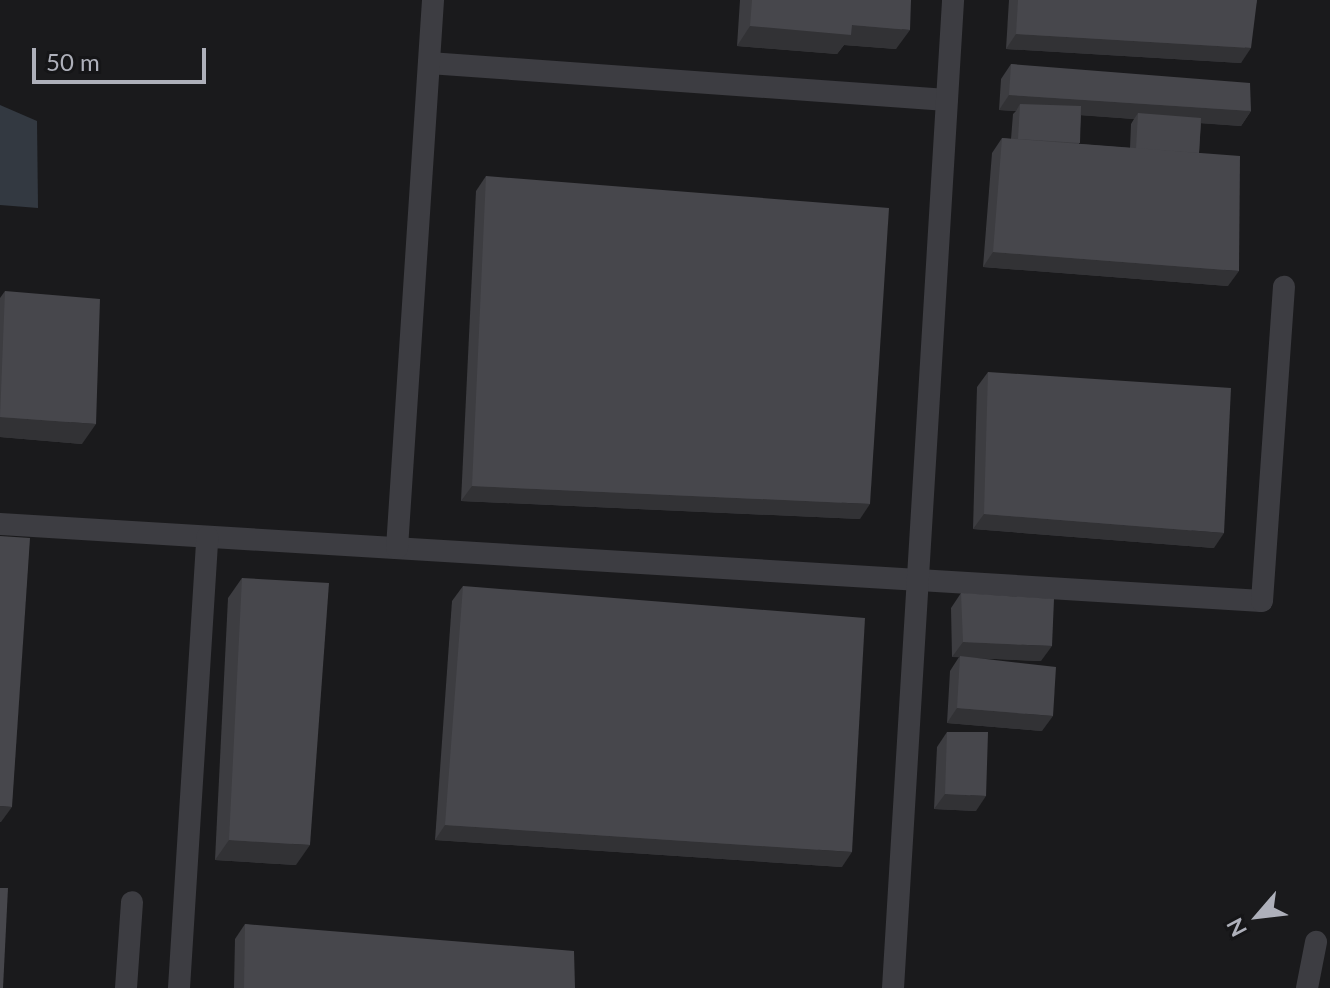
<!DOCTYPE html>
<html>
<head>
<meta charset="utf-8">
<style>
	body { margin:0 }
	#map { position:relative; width:1330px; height:988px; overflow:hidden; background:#1a1a1c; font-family:Lato,sans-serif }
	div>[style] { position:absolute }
	.water>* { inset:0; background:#333941 }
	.minor>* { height:22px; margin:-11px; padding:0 11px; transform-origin:11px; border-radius:11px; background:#3d3d42 }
	.wall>* { inset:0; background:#3d3d41 }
	.shaded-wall>* { inset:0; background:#323235 }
	.building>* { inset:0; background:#47474c }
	span { translate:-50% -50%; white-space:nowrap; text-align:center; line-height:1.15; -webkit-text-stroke:6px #151517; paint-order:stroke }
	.north { position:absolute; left:1218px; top:876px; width:80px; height:80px; -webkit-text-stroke:6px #151517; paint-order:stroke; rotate:242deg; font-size:22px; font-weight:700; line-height:32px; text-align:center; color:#aeb0ba }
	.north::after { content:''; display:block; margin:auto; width:28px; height:36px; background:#aeb0ba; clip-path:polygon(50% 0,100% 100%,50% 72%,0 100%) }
	.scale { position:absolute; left:32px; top:48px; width:174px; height:36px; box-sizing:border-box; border:4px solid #aeb0ba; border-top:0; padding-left:10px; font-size:24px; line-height:28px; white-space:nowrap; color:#aeb0ba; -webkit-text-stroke:6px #151517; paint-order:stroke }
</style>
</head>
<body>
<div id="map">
	<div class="water">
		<i style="clip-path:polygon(0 105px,37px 121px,38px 208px,0 205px)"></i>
	</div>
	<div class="minor">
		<i style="left:429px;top:63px;width:519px;rotate:4.09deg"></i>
		<i style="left:0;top:524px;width:1264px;rotate:3.49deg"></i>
		<i style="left:1262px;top:601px;width:315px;rotate:-86deg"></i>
		<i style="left:397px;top:548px;width:549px;rotate:-86.24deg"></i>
		<i style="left:126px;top:988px;width:86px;rotate:-86deg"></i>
		<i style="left:179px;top:988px;width:452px;rotate:-86.4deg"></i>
		<i style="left:893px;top:988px;width:990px;rotate:-86.52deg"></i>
		<i style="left:1307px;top:988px;width:47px;rotate:-78.9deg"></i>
	</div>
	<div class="wall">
		<i style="clip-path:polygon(740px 0,911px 0,896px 49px,844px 45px,837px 54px,737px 46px)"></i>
		<i style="clip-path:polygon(1009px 0,1257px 0,1241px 63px,1006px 49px)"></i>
		<i style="clip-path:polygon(evenodd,1011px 64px,1251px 111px,1241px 126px,1201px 123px,1199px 153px,1228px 286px,983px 267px,992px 153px,1002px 138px,1011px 139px,1013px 114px,1016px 111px,999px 110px,1001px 79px,1011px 64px,1081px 115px,1134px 119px,1131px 124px,1130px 148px,1079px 144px,1081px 115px)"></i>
		<i style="clip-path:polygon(486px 176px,860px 519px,461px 501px,476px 191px)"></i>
		<i style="clip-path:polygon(5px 291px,82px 444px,0 437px,0 298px)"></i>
		<i style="clip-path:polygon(988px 372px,1214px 548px,973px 529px,977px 387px)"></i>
		<i style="clip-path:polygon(242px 578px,296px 865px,215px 860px,228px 598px)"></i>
		<i style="clip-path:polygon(463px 586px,842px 867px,435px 840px,452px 601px)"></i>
		<i style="clip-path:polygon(961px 593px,1041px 661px,973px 658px,1042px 731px,947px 723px,950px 671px,959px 657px,952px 657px,951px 608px)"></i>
		<i style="clip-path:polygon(947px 732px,976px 811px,934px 809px,937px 747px)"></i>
		<i style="clip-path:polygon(245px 924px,575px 988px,234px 988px,235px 939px)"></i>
	</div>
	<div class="shaded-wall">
		<i style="clip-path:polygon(852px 25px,910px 30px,896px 49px,844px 45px,837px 54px,737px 46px,750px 26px)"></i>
		<i style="clip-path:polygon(1016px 34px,1251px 48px,1241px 63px,1006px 49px)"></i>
		<i style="clip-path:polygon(1009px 95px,1251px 111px,1241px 126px,1138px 119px,1138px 113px,1134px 119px,1020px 111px,1020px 104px,1016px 111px,999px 110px)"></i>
		<i style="clip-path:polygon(993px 252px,1239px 271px,1228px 286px,983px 267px)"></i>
		<i style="clip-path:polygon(0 417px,96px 424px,82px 444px,0 437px)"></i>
		<i style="clip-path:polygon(472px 486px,870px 504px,860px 519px,461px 501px)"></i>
		<i style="clip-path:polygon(984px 514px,1224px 533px,1214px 548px,973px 529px)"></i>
		<i style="clip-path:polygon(963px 642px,1052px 646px,1041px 661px,952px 657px)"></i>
		<i style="clip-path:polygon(957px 708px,1053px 716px,1042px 731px,947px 723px)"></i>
		<i style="clip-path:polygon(945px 794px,986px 796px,976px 811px,934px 809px)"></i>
		<i style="clip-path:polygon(0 806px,12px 807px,1px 822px,0 822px)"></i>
		<i style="clip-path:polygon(445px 825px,852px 852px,842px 867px,435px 840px)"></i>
		<i style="clip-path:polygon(229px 840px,310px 845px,296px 865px,215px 860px)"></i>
	</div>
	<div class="building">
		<i style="clip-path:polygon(752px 0,911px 0,910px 30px,852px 25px,851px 35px,750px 26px)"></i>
		<i style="clip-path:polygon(1018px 0,1257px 0,1251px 48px,1016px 34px)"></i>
		<i style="clip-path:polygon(1011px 64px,1250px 83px,1251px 111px,1009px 95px)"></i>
		<i style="clip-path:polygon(1020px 104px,1081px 106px,1080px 143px,1018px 139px)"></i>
		<i style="clip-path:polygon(1138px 113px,1201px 118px,1199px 153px,1136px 149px)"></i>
		<i style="clip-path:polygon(1002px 138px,1240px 156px,1239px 271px,993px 252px)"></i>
		<i style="clip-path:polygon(486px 176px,889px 208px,870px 504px,472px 486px)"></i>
		<i style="clip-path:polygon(5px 291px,100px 299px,96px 424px,0 417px)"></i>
		<i style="clip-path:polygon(988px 372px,1231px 388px,1224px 533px,984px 514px)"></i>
		<i style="clip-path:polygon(0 536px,30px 538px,12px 807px,0 806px)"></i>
		<i style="clip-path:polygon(242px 578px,329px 583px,310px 845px,229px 840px)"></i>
		<i style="clip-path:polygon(463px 586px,865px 618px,852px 852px,445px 825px)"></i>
		<i style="clip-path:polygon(961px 593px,1054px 599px,1052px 646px,963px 642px)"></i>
		<i style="clip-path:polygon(960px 656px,1056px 667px,1053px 716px,957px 708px)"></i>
		<i style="clip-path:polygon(947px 732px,988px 732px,986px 796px,945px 794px)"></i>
		<i style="clip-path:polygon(0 888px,8px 888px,3px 988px,0 988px)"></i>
		<i style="clip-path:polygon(245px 924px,574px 951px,575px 988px,244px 988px)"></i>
	</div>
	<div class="north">N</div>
	<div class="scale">50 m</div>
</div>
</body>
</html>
